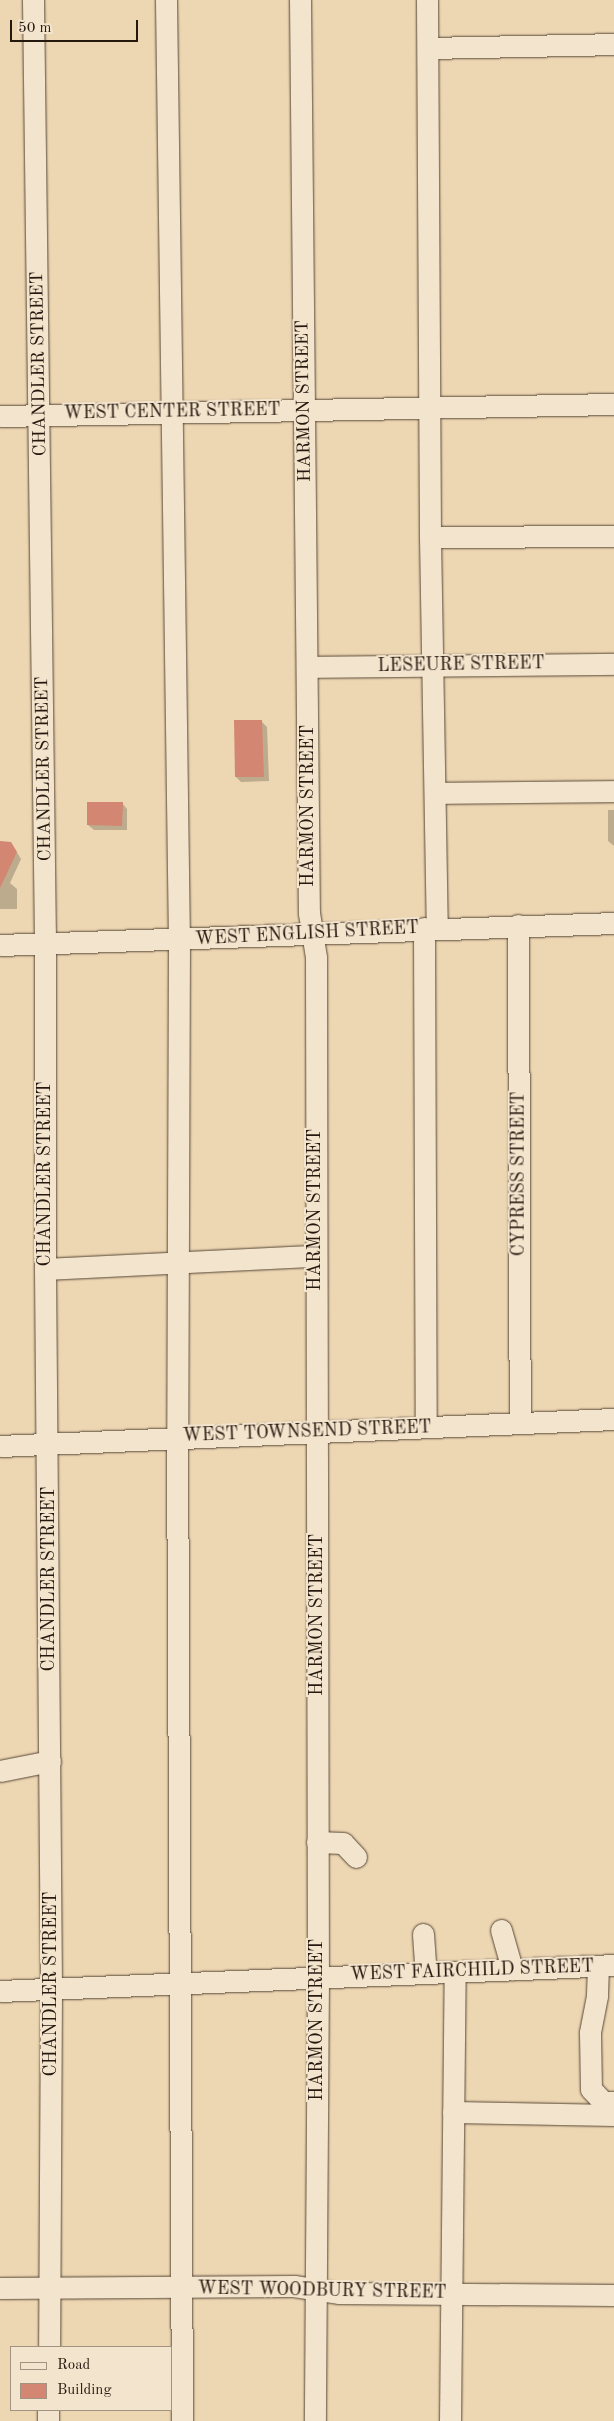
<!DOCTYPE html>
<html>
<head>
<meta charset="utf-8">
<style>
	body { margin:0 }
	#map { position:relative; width:614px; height:2421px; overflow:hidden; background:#edd6b2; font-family:"Old Standard TT",serif }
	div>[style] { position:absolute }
	.shadow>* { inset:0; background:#0003 }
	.building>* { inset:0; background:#d38672 }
	.roads { filter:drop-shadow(0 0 1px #574837) drop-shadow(0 0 1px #574837) }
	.minor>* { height:21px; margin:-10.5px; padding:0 10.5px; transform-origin:10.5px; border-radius:10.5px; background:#f3e4cd }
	span { translate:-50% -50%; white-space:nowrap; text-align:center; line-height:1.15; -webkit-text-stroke:4px #f3e4cd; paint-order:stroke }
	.street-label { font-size:18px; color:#25180e }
	.legend { position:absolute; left:10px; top:2346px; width:162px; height:65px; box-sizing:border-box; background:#f3e4cd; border:1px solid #a19281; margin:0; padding:6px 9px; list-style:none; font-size:15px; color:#25180e }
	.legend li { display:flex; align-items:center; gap:10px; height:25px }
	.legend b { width:25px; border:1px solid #a19281 }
	.scale { position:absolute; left:10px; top:20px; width:128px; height:22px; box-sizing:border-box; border:2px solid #25180e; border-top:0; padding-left:6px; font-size:15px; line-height:18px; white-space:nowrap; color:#25180e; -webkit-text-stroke:4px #f3e4cd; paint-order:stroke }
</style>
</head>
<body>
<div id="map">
	<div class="shadow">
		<i style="clip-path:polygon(261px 721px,267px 727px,269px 781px,241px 782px,236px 777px)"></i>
		<i style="clip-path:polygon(122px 803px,127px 809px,127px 830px,94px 830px,88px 825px)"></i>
		<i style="clip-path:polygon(608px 810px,614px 810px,614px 846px,608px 841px)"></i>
		<i style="clip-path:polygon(0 843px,11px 843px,21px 859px,10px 883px,17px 889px,17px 909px,0 909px)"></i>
	</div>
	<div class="building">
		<i style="clip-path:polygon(234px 720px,262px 720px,264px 777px,235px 777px)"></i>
		<i style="clip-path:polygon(87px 802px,123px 802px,122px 826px,87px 825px)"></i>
		<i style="clip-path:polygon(0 841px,11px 842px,17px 852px,0 888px)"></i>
	</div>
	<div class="roads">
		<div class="minor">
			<i style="left:33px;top:0;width:944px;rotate:89.27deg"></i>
			<i style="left:45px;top:944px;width:325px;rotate:90deg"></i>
			<i style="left:45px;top:1269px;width:721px;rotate:89.52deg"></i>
			<i style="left:51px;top:1990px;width:357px;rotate:90.3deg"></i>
			<i style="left:166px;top:0;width:940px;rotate:89.21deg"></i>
			<i style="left:179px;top:940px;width:497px;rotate:90.2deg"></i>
			<i style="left:177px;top:1437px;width:984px;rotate:89.71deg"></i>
			<i style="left:300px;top:0;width:913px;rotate:89.44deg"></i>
			<i style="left:309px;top:913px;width:45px;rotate:81deg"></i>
			<i style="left:316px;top:957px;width:1020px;rotate:89.89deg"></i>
			<i style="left:318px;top:1977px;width:444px;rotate:90.4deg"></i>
			<i style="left:427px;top:0;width:537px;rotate:89.68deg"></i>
			<i style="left:430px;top:537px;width:391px;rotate:89deg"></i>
			<i style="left:428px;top:48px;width:186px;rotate:-1.2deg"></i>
			<i style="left:0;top:416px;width:614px;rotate:-1.12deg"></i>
			<i style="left:430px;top:537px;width:184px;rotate:-0.3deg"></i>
			<i style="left:308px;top:667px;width:306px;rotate:-0.6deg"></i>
			<i style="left:435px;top:793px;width:179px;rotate:-0.6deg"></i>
			<i style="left:518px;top:925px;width:498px;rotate:89.8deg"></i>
			<i style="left:424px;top:928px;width:499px;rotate:89.8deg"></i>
			<i style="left:0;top:945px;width:614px;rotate:-2.05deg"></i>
			<i style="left:45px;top:1269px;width:270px;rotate:-2.8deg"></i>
			<i style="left:0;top:1446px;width:615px;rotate:-2.52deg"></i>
			<i style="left:0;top:1771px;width:51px;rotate:-11.3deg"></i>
			<i style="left:317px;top:1842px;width:26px;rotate:2deg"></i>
			<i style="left:343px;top:1843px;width:19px;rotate:47deg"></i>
			<i style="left:501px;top:1930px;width:41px;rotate:74.2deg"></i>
			<i style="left:423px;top:1934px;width:39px;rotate:86deg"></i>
			<i style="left:598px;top:1966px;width:30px;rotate:92deg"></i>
			<i style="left:597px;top:1996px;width:38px;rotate:101deg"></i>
			<i style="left:590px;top:2033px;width:56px;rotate:89deg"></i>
			<i style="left:591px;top:2089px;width:18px;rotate:47deg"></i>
			<i style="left:603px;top:2102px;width:11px"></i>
			<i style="left:0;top:1991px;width:615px;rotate:-2.42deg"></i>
			<i style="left:453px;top:2112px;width:161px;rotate:1.1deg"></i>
			<i style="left:0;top:2288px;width:294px;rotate:-0.4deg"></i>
			<i style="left:294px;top:2286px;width:46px;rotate:8.8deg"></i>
			<i style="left:339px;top:2293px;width:275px;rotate:0.4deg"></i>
			<i style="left:48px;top:2421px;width:11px;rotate:-90deg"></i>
			<i style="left:450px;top:2421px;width:449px;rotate:-89.4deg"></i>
		</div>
	</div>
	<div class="street-label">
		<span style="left:39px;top:364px;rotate:-91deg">CHANDLER STREET</span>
		<span style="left:304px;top:401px;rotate:-91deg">HARMON STREET</span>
		<span style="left:172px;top:412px;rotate:-1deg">WEST CENTER STREET</span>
		<span style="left:461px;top:665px;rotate:-1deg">LESEURE STREET</span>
		<span style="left:44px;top:769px;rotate:-91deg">CHANDLER STREET</span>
		<span style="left:308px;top:806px;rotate:-90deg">HARMON STREET</span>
		<span style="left:307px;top:934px;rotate:-3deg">WEST ENGLISH STREET</span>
		<span style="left:45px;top:1174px;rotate:-90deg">CHANDLER STREET</span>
		<span style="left:519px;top:1174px;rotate:-90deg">CYPRESS STREET</span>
		<span style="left:315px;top:1210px;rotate:-90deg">HARMON STREET</span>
		<span style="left:307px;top:1432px;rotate:-2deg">WEST TOWNSEND STREET</span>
		<span style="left:49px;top:1579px;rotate:-90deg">CHANDLER STREET</span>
		<span style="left:317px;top:1615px;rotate:-90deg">HARMON STREET</span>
		<span style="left:472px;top:1971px;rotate:-2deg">WEST FAIRCHILD STREET</span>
		<span style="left:51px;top:1984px;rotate:-90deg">CHANDLER STREET</span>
		<span style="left:317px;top:2020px;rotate:-90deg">HARMON STREET</span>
		<span style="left:322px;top:2291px;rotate:1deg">WEST WOODBURY STREET</span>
	</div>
	<ul class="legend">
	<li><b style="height:6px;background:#f3e4cd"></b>Road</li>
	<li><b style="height:14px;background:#d38672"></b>Building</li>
	</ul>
	<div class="scale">50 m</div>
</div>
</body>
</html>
